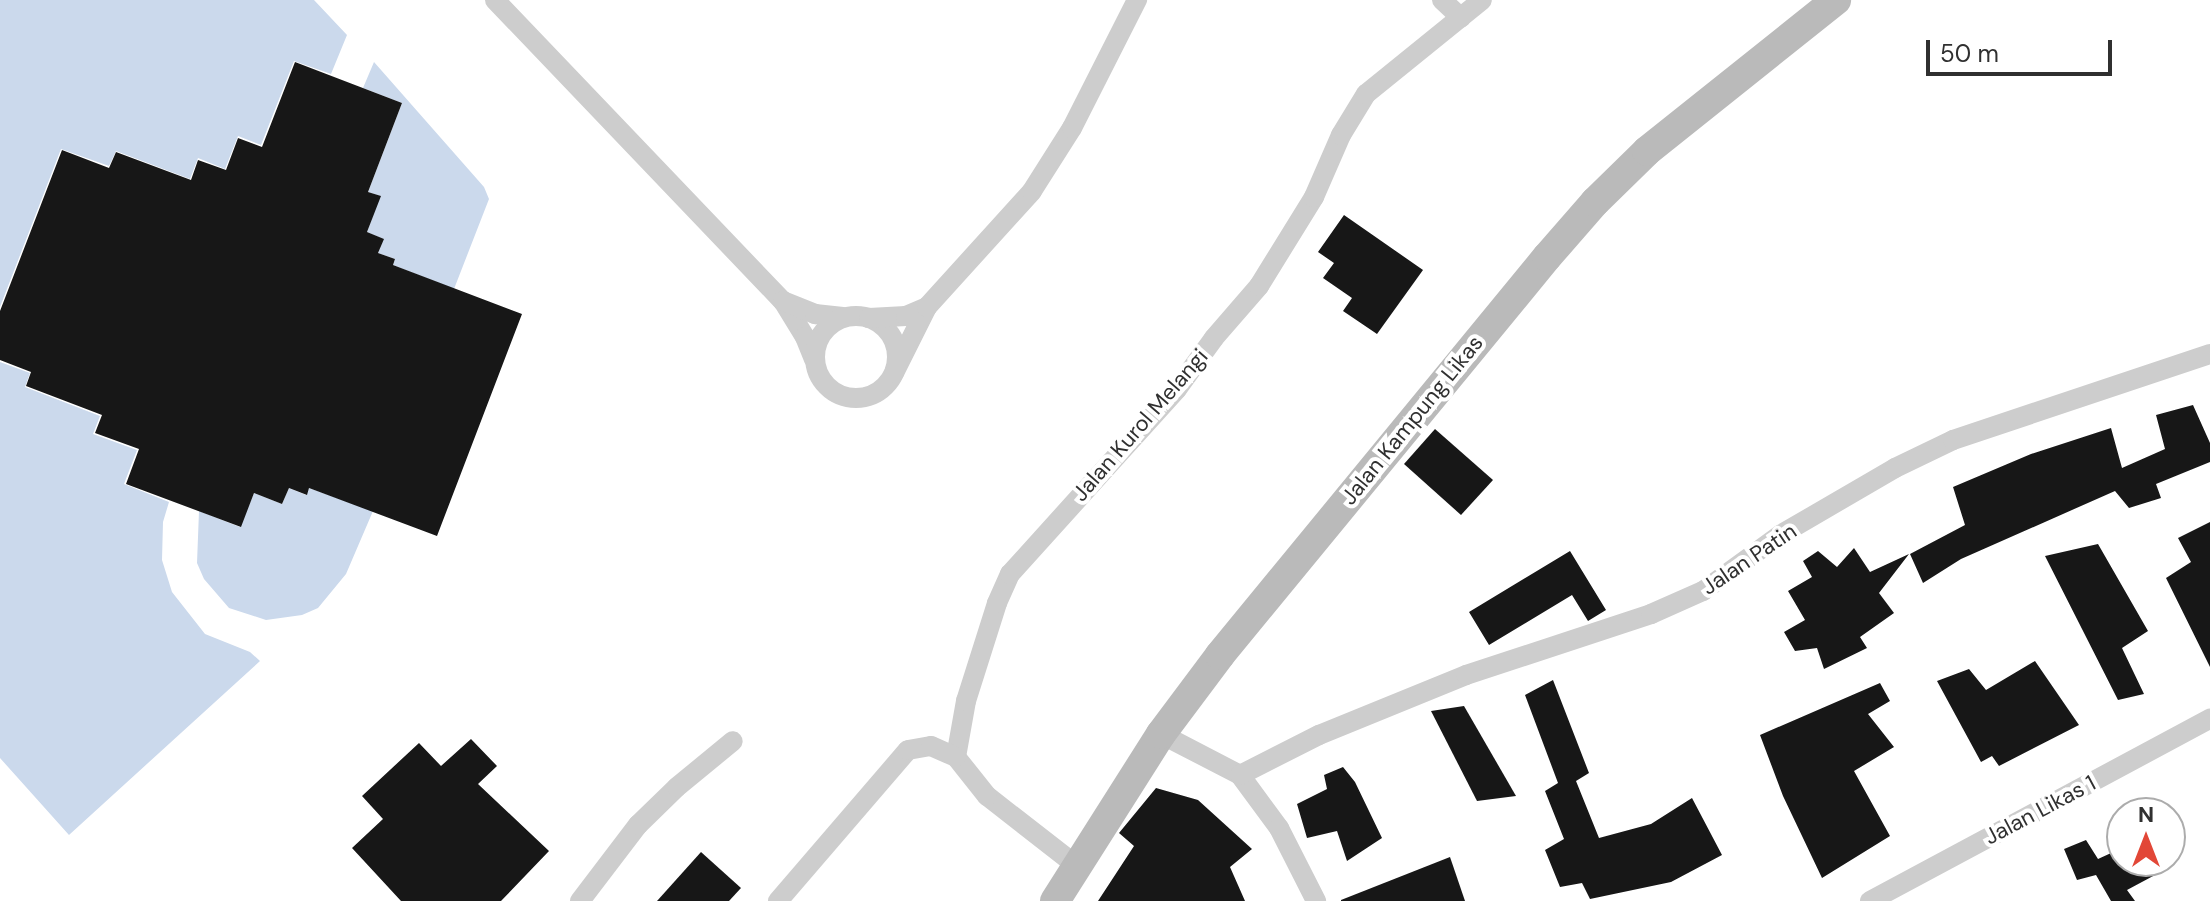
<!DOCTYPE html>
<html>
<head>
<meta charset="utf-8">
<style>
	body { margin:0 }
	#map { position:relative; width:2210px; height:901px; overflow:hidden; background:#fff; font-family:"DM Sans",sans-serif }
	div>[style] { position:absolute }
	.water>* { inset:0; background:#cbd9ec }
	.building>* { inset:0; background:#171717 }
	.street>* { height:20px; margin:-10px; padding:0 10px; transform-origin:10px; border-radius:10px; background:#cdcdcd }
	.street>.ring { margin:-10px; padding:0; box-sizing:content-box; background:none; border:20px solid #cdcdcd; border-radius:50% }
	.secondary>* { height:30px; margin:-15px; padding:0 15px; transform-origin:15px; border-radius:15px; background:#bababa }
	span { translate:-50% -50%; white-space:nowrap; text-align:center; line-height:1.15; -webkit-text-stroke:8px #fff; paint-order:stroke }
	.street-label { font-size:22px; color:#303030 }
	.north { position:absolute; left:2106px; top:797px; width:80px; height:80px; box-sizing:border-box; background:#fff; border:2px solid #acacac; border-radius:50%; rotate:0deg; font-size:22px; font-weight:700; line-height:32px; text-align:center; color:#303030 }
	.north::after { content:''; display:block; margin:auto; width:28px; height:36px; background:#e24737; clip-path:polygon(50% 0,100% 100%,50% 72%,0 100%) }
	.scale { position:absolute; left:1926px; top:40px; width:186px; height:36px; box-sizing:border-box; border:4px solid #303030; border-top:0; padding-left:10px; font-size:24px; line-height:28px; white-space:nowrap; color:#303030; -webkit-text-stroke:6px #fff; paint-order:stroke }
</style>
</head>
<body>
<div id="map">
	<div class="water">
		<i style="clip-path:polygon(0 0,314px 0,347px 35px,331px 74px,294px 61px,261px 145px,238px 136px,225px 169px,198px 158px,190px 179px,116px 151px,109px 166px,61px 149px,0 307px)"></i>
		<i style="clip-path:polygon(374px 62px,484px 187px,489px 199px,454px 289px,393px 265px,395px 259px,378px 253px,383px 239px,367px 232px,380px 196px,368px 192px,402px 103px,363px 88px)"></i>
		<i style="clip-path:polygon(0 362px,30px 373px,25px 387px,100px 416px,93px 434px,137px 450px,124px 484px,169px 502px,163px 522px,162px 560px,172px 592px,205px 634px,250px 652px,260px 661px,69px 835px,0 758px)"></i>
		<i style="clip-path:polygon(289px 488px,306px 495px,309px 488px,373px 511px,346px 574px,318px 608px,302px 615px,266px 620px,229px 608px,204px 579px,197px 563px,199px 511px,240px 527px,254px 493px,282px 504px)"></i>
	</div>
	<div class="building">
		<i style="clip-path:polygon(295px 62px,402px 103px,368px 192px,381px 196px,367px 232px,384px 239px,378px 253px,395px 259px,393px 265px,522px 314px,437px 536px,309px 488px,307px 495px,289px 488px,282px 504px,254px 493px,241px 527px,126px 484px,139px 449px,95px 433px,102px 415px,26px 386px,31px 372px,0 360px,0 311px,62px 150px,109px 168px,116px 152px,191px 180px,198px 160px,226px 170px,238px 138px,262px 147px)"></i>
		<i style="clip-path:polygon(1344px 215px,1423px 270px,1377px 334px,1343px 311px,1352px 298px,1323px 278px,1334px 263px,1318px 252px)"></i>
		<i style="clip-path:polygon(2193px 405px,2210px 443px,2210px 462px,2156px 484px,2161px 498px,2129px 508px,2115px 491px,1961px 559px,1923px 583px,1910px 554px,1965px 525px,1953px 487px,2031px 454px,2111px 428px,2122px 468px,2165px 449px,2156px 415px)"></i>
		<i style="clip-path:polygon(1435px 429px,1493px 480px,1461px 515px,1404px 464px)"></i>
		<i style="clip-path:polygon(2210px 522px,2210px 667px,2166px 578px,2191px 562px,2178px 538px)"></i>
		<i style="clip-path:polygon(2098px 544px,2148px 631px,2122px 648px,2144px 694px,2118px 700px,2045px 556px)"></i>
		<i style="clip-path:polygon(1854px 548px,1870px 572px,1909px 554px,1879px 593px,1894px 613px,1860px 637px,1867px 648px,1824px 669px,1817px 648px,1795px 651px,1784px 632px,1805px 620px,1788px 591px,1812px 577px,1803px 561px,1818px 551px,1837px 567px)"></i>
		<i style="clip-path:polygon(1570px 551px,1606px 610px,1588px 621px,1572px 595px,1489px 645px,1469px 612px)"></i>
		<i style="clip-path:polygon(2035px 661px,2079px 725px,1999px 766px,1992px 756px,1981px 762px,1937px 681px,1969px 669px,1986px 690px)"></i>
		<i style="clip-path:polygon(1553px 680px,1589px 773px,1576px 781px,1599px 838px,1651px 824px,1692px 798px,1722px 855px,1671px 882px,1590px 899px,1582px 883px,1560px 887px,1545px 850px,1564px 839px,1545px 791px,1558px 783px,1525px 695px)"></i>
		<i style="clip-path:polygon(1880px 683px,1890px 701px,1868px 714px,1894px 747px,1854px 771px,1890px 836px,1822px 878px,1783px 796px,1760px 735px)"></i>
		<i style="clip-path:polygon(1464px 706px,1516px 796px,1477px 801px,1431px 711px)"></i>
		<i style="clip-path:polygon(471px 739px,497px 766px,478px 784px,549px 851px,501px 901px,401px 901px,352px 848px,383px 819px,362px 796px,419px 743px,441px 766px)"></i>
		<i style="clip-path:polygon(1343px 767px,1355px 782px,1382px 838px,1347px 861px,1337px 831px,1307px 838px,1297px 804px,1327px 789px,1324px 775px)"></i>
		<i style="clip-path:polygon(1156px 788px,1198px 800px,1252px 849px,1230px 867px,1245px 901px,1098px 901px,1134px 846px,1119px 833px)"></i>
		<i style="clip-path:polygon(2086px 840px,2098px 859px,2122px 848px,2122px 861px,2146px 861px,2155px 875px,2127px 890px,2135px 901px,2111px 901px,2096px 875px,2077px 880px,2064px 849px)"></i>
		<i style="clip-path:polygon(701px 852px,741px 888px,729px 901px,657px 901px)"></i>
		<i style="clip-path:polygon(1450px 857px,1465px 901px,1341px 901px,1341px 900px)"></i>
	</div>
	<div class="street">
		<i style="left:495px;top:0;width:417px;rotate:46.3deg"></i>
		<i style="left:783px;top:301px;width:42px;rotate:58.6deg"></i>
		<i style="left:805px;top:337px;width:24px;rotate:68deg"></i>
		<i style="left:1442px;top:0;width:26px;rotate:43deg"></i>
		<i style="left:783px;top:301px;width:35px;rotate:22deg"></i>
		<i style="left:815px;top:314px;width:28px;rotate:6deg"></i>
		<i class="ring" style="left:815px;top:316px;width:62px;height:62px"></i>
		<i style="left:869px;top:318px;width:37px;rotate:-3deg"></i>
		<i style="left:906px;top:316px;width:23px;rotate:-23deg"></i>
		<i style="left:894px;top:373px;width:74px;rotate:-63.4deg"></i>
		<i style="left:927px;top:307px;width:156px;rotate:-47.8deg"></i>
		<i style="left:1032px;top:191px;width:75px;rotate:-57.6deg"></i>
		<i style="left:1072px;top:128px;width:144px;rotate:-63.1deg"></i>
		<i style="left:1161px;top:734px;width:89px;rotate:27.4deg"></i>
		<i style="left:1240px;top:775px;width:66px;rotate:53.7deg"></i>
		<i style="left:1279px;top:828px;width:82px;rotate:63.1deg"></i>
		<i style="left:1240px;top:775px;width:89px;rotate:-26.9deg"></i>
		<i style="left:1319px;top:735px;width:159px;rotate:-22.2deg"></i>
		<i style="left:1466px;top:675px;width:195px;rotate:-18.2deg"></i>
		<i style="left:1651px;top:614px;width:57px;rotate:-23.9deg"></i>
		<i style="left:1703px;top:591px;width:95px;rotate:-36deg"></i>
		<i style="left:1780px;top:535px;width:133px;rotate:-30.2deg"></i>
		<i style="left:1895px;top:468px;width:64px;rotate:-25.8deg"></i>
		<i style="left:1953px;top:440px;width:271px;rotate:-18.5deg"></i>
		<i style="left:1077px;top:866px;width:114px;rotate:-142.1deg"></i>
		<i style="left:987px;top:796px;width:50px;rotate:-128.5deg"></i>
		<i style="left:956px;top:757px;width:57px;rotate:-79.9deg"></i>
		<i style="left:966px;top:701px;width:103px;rotate:-72.4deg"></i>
		<i style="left:997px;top:603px;width:32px;rotate:-66deg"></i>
		<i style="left:1010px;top:574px;width:249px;rotate:-47.9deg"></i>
		<i style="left:1177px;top:389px;width:63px;rotate:-54deg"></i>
		<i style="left:1214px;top:338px;width:69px;rotate:-49.1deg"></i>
		<i style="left:1259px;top:286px;width:105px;rotate:-58.3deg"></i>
		<i style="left:1314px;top:197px;width:68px;rotate:-66.5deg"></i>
		<i style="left:1341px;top:135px;width:48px;rotate:-58.6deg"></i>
		<i style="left:1366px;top:94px;width:149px;rotate:-39deg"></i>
		<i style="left:580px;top:901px;width:96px;rotate:-52.7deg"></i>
		<i style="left:638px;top:825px;width:54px;rotate:-44.3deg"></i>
		<i style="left:677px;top:787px;width:72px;rotate:-39.4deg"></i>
		<i style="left:778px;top:901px;width:199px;rotate:-49.3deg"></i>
		<i style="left:908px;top:750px;width:23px;rotate:-10deg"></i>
		<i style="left:931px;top:746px;width:27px;rotate:24deg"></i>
		<i style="left:1870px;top:901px;width:386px;rotate:-28.2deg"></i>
	</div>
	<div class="secondary">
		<i style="left:1055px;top:901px;width:198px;rotate:-57.6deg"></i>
		<i style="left:1161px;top:734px;width:99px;rotate:-53.2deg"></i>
		<i style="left:1220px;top:655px;width:515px;rotate:-50.59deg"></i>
		<i style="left:1547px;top:257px;width:73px;rotate:-48.9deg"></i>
		<i style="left:1595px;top:202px;width:73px;rotate:-44.4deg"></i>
		<i style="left:1647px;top:151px;width:242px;rotate:-38.6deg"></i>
	</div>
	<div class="street-label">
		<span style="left:1412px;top:420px;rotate:-51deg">Jalan Kampung Likas</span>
		<span style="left:1140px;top:425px;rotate:-49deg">Jalan Kurol Melangi</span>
		<span style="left:1749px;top:559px;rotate:-34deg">Jalan Patin</span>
		<span style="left:2040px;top:810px;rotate:-28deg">Jalan Likas 1</span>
	</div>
	<div class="north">N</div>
	<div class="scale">50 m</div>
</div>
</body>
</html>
